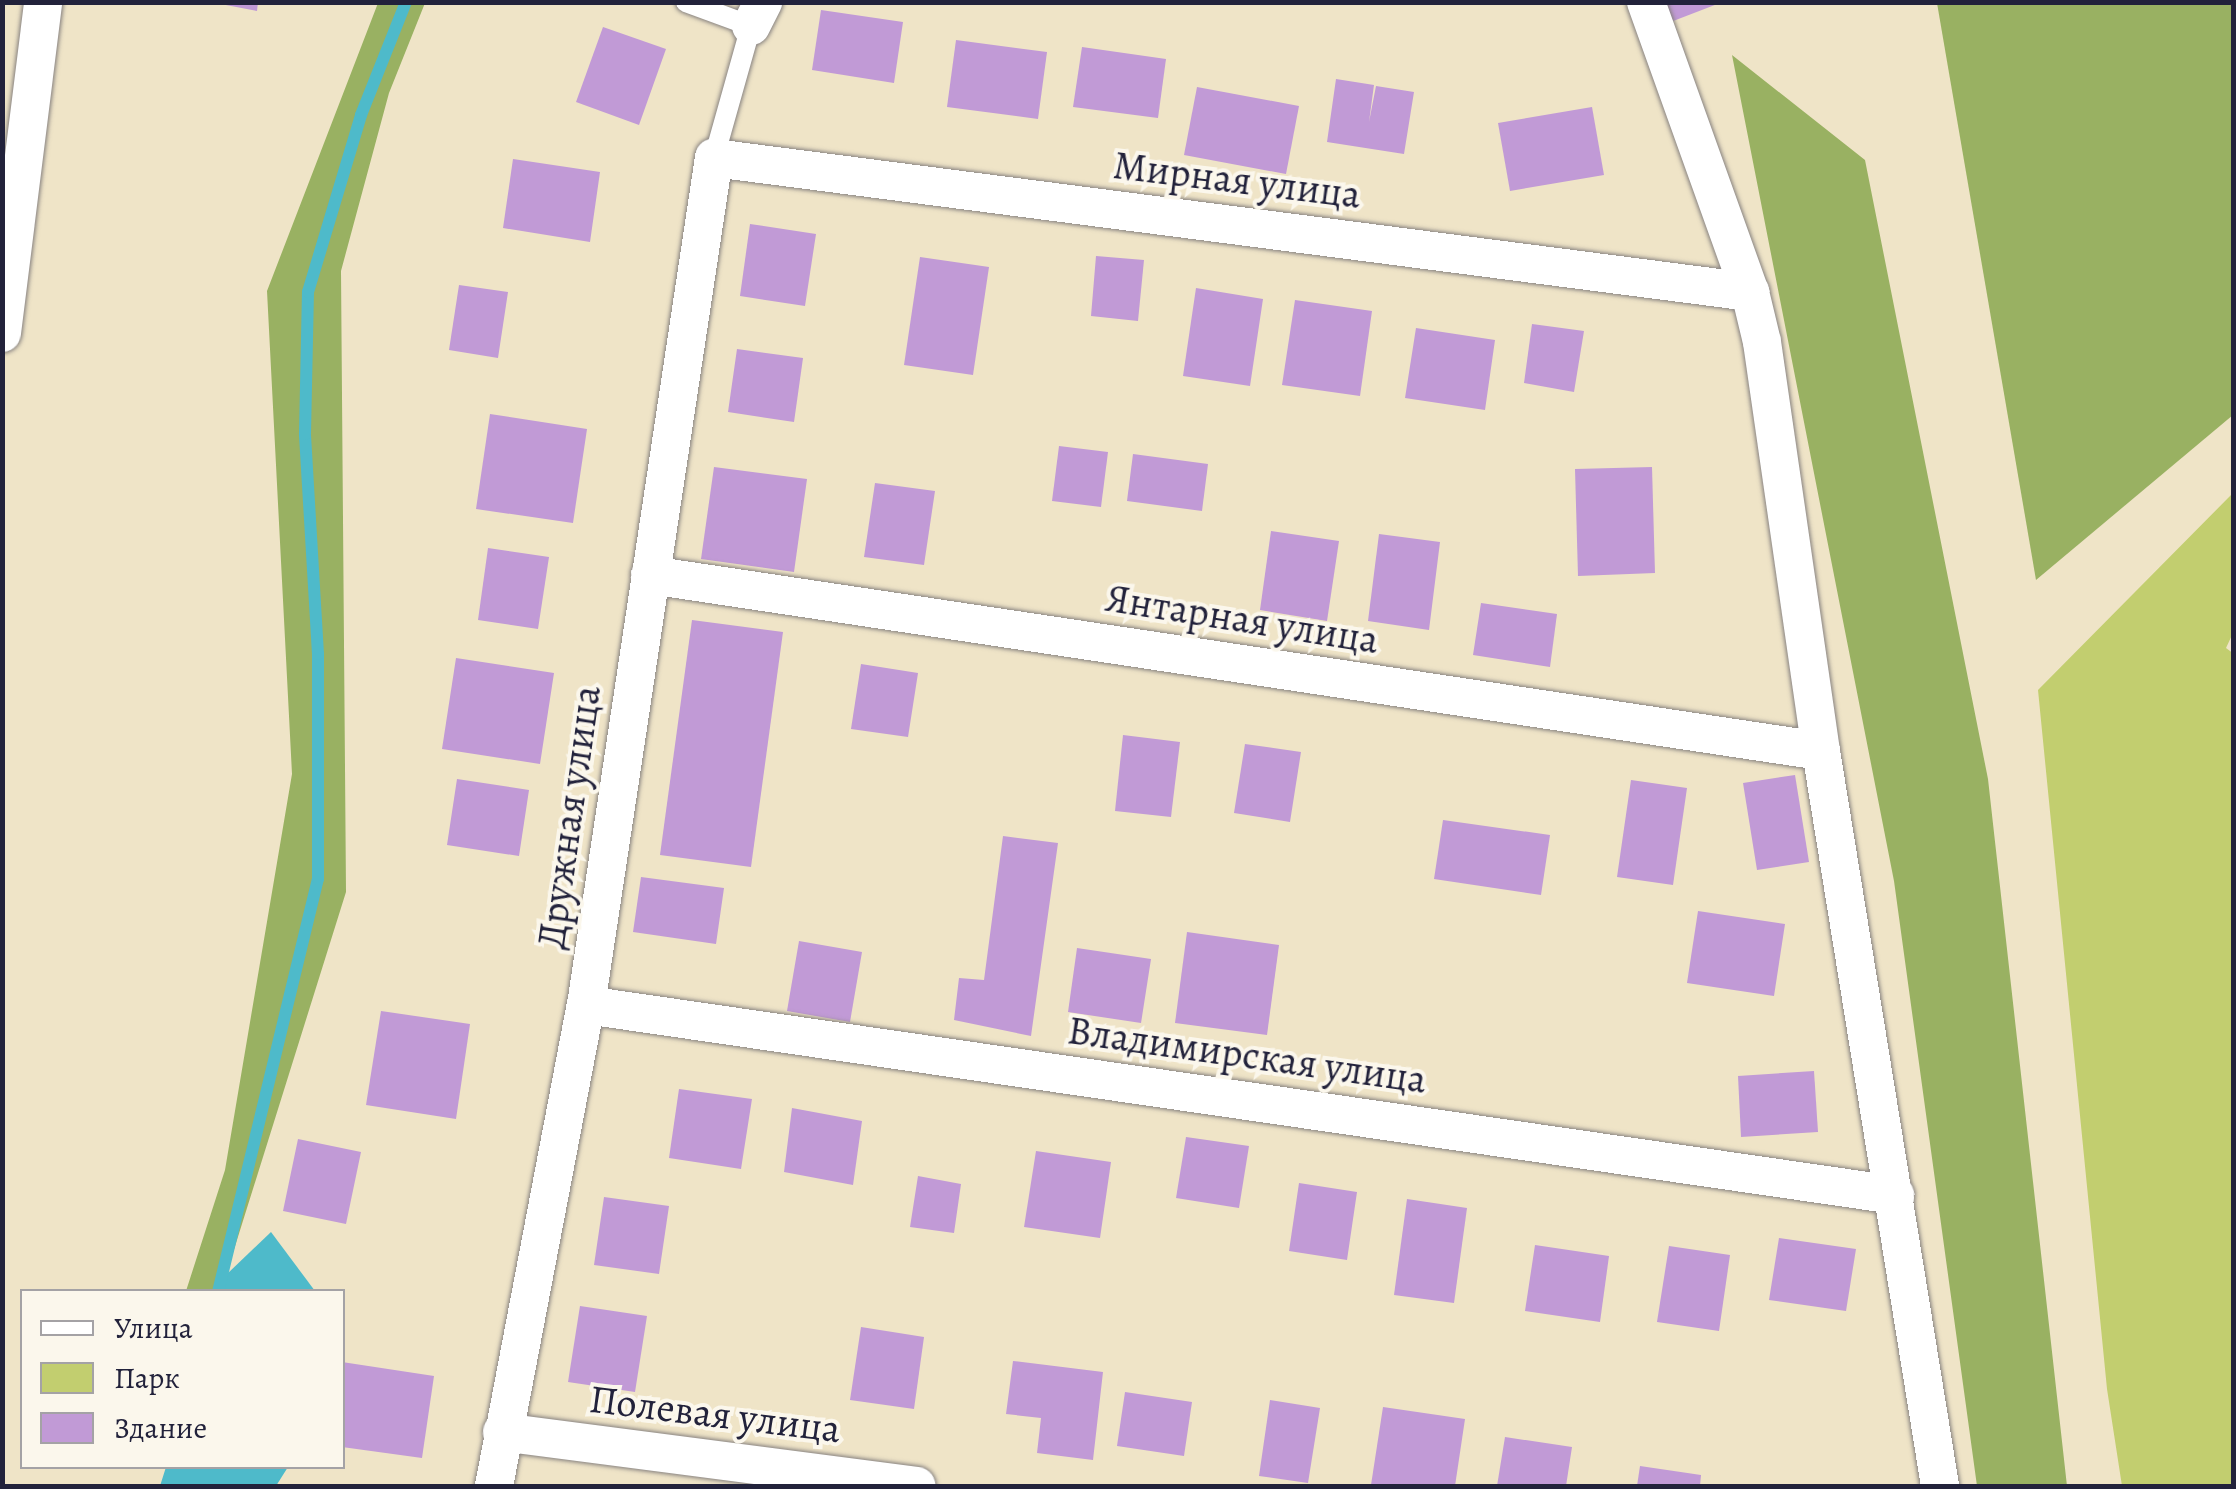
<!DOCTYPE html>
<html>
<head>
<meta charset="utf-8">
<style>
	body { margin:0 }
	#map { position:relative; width:2236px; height:1489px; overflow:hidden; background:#efe4c7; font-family:Alegreya,serif }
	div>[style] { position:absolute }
	.green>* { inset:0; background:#c2ce6f }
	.forest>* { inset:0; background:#99b162 }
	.water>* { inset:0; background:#4ebaca }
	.stream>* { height:12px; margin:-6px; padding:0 6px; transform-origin:6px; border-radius:6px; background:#4ebaca }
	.building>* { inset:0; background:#c19ad6 }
	.roads { filter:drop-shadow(0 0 2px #888381) drop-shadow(0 0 2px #888381) }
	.lane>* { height:20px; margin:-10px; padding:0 10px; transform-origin:10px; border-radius:10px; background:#fff }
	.street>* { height:38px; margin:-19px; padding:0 19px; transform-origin:19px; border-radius:19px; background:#fff }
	span { translate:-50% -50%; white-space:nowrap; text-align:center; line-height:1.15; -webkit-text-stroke:8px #fbf7ec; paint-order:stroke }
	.street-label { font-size:40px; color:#22223b }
	.frame { position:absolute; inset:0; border:5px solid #22223b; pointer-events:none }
	.legend { position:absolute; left:20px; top:1289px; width:325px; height:180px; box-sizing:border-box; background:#fbf7ec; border:2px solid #a4a2a5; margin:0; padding:12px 18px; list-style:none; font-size:30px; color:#22223b }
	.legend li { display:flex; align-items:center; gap:20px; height:50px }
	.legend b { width:50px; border:2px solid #a4a2a5 }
</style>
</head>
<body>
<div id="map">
	<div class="green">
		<i style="clip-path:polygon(2233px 493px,2233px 633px,2226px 648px,2234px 654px,2233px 1486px,2122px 1486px,2107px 1389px,2038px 690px)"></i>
	</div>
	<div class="forest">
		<i style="clip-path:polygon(378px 3px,425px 3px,389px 93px,341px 271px,346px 892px,221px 1291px,186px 1291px,225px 1170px,292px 774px,267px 291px)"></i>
		<i style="clip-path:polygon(1937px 3px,2233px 3px,2233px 415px,2036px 580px)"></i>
		<i style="clip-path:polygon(1732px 55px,1865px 160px,1988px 779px,2067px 1486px,1977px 1486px,1894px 881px)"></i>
	</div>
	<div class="water">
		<i style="clip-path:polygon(271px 1232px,315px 1291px,221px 1291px,226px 1275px)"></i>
		<i style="clip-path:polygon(166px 1467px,166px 1466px,288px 1467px,276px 1486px,160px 1486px)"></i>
	</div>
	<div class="stream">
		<i style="left:218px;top:1292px;width:425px;rotate:-76.4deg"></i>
		<i style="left:318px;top:879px;width:225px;rotate:-90deg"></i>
		<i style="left:318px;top:654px;width:220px;rotate:-93.4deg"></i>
		<i style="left:305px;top:434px;width:142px;rotate:-88.8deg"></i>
		<i style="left:308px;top:292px;width:185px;rotate:-73.3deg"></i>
		<i style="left:361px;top:115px;width:122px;rotate:-68.3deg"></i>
	</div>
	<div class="building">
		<i style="clip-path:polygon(210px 2px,258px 2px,257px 11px)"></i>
		<i style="clip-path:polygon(1660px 2px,1720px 2px,1720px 3px,1668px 23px)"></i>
		<i style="clip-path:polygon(821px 10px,903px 22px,894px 83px,812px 70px)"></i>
		<i style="clip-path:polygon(603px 27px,666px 49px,639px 125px,576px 102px)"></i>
		<i style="clip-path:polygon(956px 40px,1047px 52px,1038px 119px,947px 107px)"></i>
		<i style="clip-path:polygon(1082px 47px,1166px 59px,1158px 118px,1073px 107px)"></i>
		<i style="clip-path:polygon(1336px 79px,1374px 85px,1369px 122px,1376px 86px,1414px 92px,1404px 154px,1327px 142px)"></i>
		<i style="clip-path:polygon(1197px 87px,1299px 106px,1286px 174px,1184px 155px)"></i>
		<i style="clip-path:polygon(1592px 107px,1604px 175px,1510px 191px,1498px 123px)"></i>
		<i style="clip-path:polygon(513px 159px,600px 172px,590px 242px,503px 228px)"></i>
		<i style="clip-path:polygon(750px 224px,816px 234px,805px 306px,740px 296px)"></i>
		<i style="clip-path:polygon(1096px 256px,1144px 260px,1138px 321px,1091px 316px)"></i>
		<i style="clip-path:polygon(920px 257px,989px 267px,973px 375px,904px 365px)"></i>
		<i style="clip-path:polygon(459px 285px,508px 292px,498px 358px,449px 350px)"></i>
		<i style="clip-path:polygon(1196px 288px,1263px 299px,1250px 386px,1183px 376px)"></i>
		<i style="clip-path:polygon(1295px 300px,1372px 311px,1360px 396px,1282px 385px)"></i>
		<i style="clip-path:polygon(1532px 324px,1584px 331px,1574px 392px,1524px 383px)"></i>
		<i style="clip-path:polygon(1416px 328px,1495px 340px,1485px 410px,1405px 398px)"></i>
		<i style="clip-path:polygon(737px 349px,803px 358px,794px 422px,728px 412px)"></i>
		<i style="clip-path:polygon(490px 414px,587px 429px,573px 523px,476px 509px)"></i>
		<i style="clip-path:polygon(1059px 446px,1108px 452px,1101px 507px,1052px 501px)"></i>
		<i style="clip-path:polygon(1133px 454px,1208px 464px,1202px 511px,1127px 501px)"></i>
		<i style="clip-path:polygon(714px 467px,807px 479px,794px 572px,701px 559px)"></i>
		<i style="clip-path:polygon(1652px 467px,1655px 573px,1578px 576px,1575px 469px)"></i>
		<i style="clip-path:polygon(875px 483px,935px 491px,924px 565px,864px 557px)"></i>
		<i style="clip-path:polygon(1271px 531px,1339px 541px,1327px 621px,1260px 610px)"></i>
		<i style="clip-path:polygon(1379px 534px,1440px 542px,1429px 630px,1368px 621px)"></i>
		<i style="clip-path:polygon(488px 548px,549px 557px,538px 629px,478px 620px)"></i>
		<i style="clip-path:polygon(1481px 603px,1557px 614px,1550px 667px,1473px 655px)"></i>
		<i style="clip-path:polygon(692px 620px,783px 632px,751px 867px,660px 855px)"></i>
		<i style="clip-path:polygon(456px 658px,554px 673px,540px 764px,442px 749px)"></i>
		<i style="clip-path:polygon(861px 664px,918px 673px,908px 737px,851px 729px)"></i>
		<i style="clip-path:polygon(1123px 735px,1180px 742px,1171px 817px,1115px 811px)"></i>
		<i style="clip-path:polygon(1245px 744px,1301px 752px,1290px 822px,1234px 813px)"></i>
		<i style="clip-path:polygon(1795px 775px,1809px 862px,1757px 870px,1743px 783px)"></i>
		<i style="clip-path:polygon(457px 779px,529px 790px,519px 856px,447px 845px)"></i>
		<i style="clip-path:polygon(1631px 780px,1687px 788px,1673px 885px,1617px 877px)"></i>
		<i style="clip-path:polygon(1443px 820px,1550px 835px,1541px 895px,1434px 879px)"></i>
		<i style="clip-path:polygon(1003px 836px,1058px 843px,1031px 1036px,954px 1020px,959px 978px,984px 980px)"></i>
		<i style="clip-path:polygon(641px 877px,724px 888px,716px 944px,633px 932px)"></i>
		<i style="clip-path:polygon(1698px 911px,1785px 924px,1774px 996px,1687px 983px)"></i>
		<i style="clip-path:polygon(1187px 932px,1279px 945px,1267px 1035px,1175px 1023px)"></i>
		<i style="clip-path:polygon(799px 941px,862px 952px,850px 1022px,787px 1011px)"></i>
		<i style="clip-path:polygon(1077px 948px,1151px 959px,1141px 1023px,1068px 1012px)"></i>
		<i style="clip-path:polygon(381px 1011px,470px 1024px,456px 1119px,366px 1105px)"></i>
		<i style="clip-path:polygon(1814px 1071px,1818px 1132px,1741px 1137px,1738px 1076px)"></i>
		<i style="clip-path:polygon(679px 1089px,752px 1099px,741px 1169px,669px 1158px)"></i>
		<i style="clip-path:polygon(792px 1108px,862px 1121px,853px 1185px,784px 1172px)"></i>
		<i style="clip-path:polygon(1186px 1137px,1249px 1146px,1239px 1208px,1176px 1198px)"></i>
		<i style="clip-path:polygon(298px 1139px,361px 1152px,346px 1224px,283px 1211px)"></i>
		<i style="clip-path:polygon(1036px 1151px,1111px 1162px,1100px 1238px,1024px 1227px)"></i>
		<i style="clip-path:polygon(918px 1176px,961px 1184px,954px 1233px,910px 1227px)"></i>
		<i style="clip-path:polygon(1299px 1183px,1357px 1192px,1347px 1260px,1289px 1251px)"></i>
		<i style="clip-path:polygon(604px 1197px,669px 1206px,659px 1274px,594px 1265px)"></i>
		<i style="clip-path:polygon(1407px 1199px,1467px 1208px,1454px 1303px,1394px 1295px)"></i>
		<i style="clip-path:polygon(1779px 1238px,1856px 1249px,1846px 1311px,1769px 1300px)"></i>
		<i style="clip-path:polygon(1535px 1245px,1609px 1256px,1600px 1322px,1525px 1311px)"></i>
		<i style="clip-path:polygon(1669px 1246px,1730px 1255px,1719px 1331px,1657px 1322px)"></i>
		<i style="clip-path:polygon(580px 1306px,647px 1316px,635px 1392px,568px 1382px)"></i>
		<i style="clip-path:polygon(861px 1327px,924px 1337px,914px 1409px,850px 1400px)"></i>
		<i style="clip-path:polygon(1013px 1361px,1103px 1372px,1093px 1460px,1037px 1453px,1041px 1418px,1006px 1414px)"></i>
		<i style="clip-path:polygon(342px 1362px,434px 1376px,422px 1458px,342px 1447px)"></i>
		<i style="clip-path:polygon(1125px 1392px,1192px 1402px,1184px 1456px,1117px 1446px)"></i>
		<i style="clip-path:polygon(1270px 1400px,1320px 1408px,1308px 1483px,1259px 1476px)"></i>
		<i style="clip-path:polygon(1383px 1407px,1465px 1419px,1455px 1486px,1371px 1485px)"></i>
		<i style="clip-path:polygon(1505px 1437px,1572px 1447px,1566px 1486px,1497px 1486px)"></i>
		<i style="clip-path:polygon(1640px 1466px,1701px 1475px,1700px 1486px,1637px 1486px)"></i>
	</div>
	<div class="roads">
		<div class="lane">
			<i style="left:686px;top:2px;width:69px;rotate:20.3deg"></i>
			<i style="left:751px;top:26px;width:137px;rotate:105.7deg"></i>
		</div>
		<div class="street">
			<i style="left:1646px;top:2px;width:308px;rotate:70.3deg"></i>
			<i style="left:1750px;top:292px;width:51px;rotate:76.5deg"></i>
			<i style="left:1762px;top:342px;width:413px;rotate:81.8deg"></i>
			<i style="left:1821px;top:751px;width:745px;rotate:80.8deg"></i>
			<i style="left:751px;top:26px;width:27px;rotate:-63deg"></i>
			<i style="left:2px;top:333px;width:334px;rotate:-82.9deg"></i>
			<i style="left:650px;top:575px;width:1184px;rotate:8.55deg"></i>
			<i style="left:586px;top:1005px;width:1323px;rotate:8.26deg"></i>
			<i style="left:502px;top:1432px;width:418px;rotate:7.4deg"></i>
			<i style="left:494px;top:1486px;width:490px;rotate:-79.2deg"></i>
			<i style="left:586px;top:1005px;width:857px;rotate:-81.41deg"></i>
			<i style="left:714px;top:158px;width:1045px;rotate:7.37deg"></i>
		</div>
	</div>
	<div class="street-label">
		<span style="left:1237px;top:180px;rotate:7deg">Мирная улица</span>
		<span style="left:1242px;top:619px;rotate:9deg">Янтарная улица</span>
		<span style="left:569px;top:817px;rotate:-82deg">Дружная улица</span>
		<span style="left:1247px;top:1055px;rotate:8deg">Владимирская улица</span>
		<span style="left:715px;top:1414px;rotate:7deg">Полевая улица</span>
	</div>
	<div class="frame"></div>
	<ul class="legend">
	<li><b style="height:12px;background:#fff"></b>Улица</li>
	<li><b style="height:28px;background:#c2ce6f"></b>Парк</li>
	<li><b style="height:28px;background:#c19ad6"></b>Здание</li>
	</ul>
</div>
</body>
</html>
